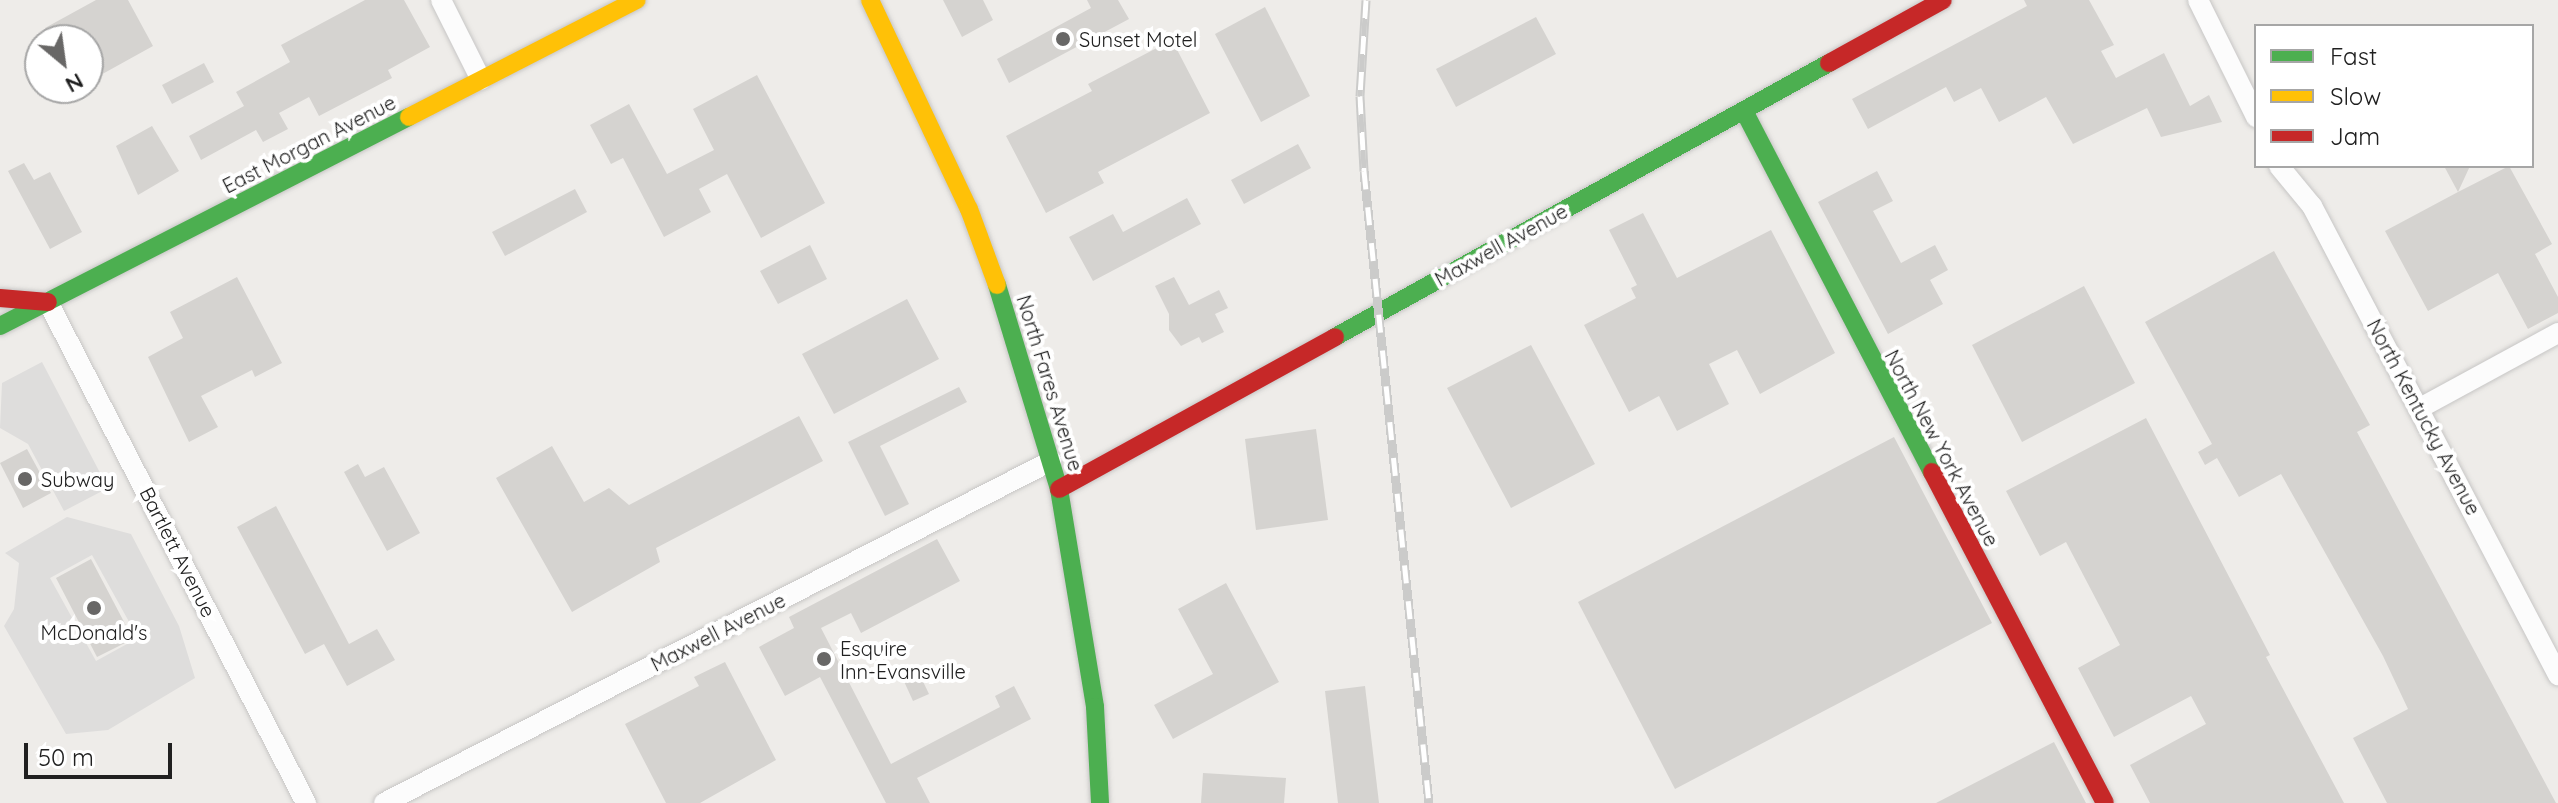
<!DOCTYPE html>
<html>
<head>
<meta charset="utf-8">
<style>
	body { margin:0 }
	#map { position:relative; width:2558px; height:803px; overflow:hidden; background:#eeece9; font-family:Quicksand,sans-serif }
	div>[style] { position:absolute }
	.parking>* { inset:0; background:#dedddc }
	.building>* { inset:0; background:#d5d3d0 }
	.roads { filter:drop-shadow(0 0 2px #c7c6c5) drop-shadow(0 0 2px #c7c6c5) }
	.street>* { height:20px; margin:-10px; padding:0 10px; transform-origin:10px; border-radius:10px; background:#fcfcfc }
	.fast>* { height:18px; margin:-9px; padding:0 9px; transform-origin:9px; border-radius:9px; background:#4caf50 }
	.slow>* { height:18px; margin:-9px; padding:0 9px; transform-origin:9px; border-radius:9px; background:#ffc107 }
	.jam>* { height:18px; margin:-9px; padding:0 9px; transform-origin:9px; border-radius:9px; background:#c62828 }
	.rail>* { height:9px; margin-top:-4.5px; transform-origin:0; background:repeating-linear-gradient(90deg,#fff 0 18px,#cbcbca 0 36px); box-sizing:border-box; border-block:2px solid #cbcbca }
	.dots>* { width:22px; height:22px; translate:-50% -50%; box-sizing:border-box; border:4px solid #fff; border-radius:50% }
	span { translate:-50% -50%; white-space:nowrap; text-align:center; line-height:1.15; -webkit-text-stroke:8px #fff; paint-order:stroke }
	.poi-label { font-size:20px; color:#202020 }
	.left { translate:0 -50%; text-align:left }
	.street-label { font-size:20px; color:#202020 }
	.legend { position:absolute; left:2254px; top:24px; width:280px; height:144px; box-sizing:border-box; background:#fff; border:2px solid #a6a6a6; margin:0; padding:10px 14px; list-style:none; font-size:24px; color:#202020 }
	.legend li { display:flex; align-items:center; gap:16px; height:40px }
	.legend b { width:40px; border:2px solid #a6a6a6 }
	.north { position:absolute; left:24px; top:24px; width:80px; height:80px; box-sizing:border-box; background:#fff; border:2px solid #a6a6a6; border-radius:50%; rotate:151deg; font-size:22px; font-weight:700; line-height:32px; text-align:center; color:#202020 }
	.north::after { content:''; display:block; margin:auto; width:28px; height:36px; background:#686766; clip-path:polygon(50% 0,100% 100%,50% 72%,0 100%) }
	.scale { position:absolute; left:24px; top:743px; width:148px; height:36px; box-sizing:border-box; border:4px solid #202020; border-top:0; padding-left:10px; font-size:24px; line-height:28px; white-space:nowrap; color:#202020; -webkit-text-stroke:6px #fff; paint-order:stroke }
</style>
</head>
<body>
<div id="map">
	<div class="parking">
		<i style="clip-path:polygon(42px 362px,108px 488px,64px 511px,28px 444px,0 428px,2px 383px)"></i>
		<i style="clip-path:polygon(evenodd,67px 517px,131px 534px,179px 626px,195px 678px,108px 730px,66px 734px,4px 626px,14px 609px,19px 563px,5px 553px,67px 517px,92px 555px,138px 638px,96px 661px,50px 578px,92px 555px)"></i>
	</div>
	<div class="building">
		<i style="clip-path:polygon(96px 0,128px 0,153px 46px,88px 82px,88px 40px,52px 40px,45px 28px)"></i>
		<i style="clip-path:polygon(365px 0,404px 0,430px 47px,388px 70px,392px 78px,319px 116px,309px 97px,279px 113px,288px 129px,263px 142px,256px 130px,201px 160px,189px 136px,244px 106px,236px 92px,290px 62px,281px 45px)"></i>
		<i style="clip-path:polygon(943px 0,983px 0,993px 20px,962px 37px)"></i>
		<i style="clip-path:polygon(1087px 0,1118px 0,1129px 19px,1009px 83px,997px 59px,1091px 8px)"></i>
		<i style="clip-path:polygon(2024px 0,2089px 0,2114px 45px,2101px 51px,2116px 78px,2164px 53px,2190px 106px,2209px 95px,2222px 122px,2161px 137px,2147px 108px,2073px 144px,2046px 97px,1999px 122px,1981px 88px,1954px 102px,1946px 87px,1868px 129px,1852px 99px,2027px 6px)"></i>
		<i style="clip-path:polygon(1265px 7px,1310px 96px,1261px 122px,1215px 34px)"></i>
		<i style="clip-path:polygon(1536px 17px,1556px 54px,1456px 107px,1436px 69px)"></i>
		<i style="clip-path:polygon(1172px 40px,1210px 113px,1098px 172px,1104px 183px,1046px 213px,1006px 136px,1092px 91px,1088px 84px)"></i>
		<i style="clip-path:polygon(204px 63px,214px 82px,172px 104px,162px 85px)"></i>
		<i style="clip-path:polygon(757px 75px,825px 203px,761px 238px,727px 174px,699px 189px,711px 212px,664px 237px,623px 158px,611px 164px,590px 125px,629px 104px,667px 174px,714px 150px,693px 109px)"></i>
		<i style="clip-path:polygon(152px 126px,179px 171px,138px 195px,116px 146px)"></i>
		<i style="clip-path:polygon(1298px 144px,1311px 168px,1244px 204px,1231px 180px)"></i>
		<i style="clip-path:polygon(24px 163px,34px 180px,50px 172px,82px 232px,50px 249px,8px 171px)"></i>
		<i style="clip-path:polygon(2444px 166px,2470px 166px,2458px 192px,2509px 166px,2552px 244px,2535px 254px,2558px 297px,2558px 313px,2528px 329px,2498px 273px,2428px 311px,2385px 231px,2458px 192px)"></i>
		<i style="clip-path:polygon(1877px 171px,1893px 201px,1873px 211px,1901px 263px,1935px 245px,1948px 270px,1930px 280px,1943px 304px,1888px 334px,1818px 202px)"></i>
		<i style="clip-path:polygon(575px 189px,587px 212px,505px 256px,492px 232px)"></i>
		<i style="clip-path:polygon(1187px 198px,1201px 224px,1093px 281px,1069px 237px,1113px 214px,1123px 232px)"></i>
		<i style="clip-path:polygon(1643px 213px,1677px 278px,1771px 230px,1835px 353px,1760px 394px,1737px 350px,1709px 364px,1729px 404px,1677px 431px,1659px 396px,1629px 412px,1584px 325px,1636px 298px,1631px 288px,1637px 285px,1609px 230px)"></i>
		<i style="clip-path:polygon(810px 245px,827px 279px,778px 304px,760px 271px)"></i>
		<i style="clip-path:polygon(2274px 251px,2370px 425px,2357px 432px,2556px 803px,2387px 803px,2353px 738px,2408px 709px,2383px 656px,2281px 474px,2239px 497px,2217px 458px,2205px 465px,2198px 452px,2212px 444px,2145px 322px)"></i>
		<i style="clip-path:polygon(237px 277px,282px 363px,255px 377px,252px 370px,201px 396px,218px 427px,189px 442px,148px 357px,183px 338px,170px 312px)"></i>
		<i style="clip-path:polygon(1174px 277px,1189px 305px,1219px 290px,1228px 308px,1215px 314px,1224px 332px,1202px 343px,1199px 337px,1181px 346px,1169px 330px,1169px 314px,1155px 286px)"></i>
		<i style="clip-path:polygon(2084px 286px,2135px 383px,2022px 442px,1972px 345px)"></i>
		<i style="clip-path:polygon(907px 299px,939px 359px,834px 414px,802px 354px)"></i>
		<i style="clip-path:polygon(1531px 345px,1595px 464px,1511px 508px,1447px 388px)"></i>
		<i style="clip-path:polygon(959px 387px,967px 402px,880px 446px,909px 504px,885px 516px,848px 442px)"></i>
		<i style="clip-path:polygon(799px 416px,823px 461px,656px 548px,660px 562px,572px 612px,496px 478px,552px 446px,584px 502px,609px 488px,629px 505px)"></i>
		<i style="clip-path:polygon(2146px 418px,2270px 655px,2266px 657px,2344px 803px,2150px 803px,2130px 765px,2206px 724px,2191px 696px,2114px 737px,2078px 668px,2120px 645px,2066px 542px,2040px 556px,2006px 491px)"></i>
		<i style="clip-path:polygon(1316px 429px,1328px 520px,1256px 530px,1245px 439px)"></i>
		<i style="clip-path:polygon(1894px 437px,1992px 623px,1675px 789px,1578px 602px)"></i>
		<i style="clip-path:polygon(27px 449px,51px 493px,23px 508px,0 463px)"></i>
		<i style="clip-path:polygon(358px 464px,365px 477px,384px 467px,420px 533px,387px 551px,344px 472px)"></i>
		<i style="clip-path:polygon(276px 506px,349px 644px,377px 629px,395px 660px,347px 686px,324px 644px,305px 654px,237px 527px)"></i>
		<i style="clip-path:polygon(937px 539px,960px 581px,861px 633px,851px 613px,821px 628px,891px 764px,1000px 707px,995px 696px,1014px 686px,1031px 719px,917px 778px,930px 803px,886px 803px,820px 677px,785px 696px,759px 647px,794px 628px,789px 617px)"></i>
		<i style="clip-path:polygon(91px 559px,133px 639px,97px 657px,56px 578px)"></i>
		<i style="clip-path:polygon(1226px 583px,1279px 682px,1173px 739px,1154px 705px,1213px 674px,1178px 609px)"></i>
		<i style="clip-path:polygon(725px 662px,776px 760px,700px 803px,666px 803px,625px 724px,699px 686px,694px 677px)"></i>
		<i style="clip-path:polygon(917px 669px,929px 694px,913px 701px,902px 677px)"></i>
		<i style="clip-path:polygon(1365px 686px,1379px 803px,1338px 803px,1325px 691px)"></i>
		<i style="clip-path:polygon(2054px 742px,2086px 803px,1936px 803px)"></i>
		<i style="clip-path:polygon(1203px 773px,1286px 778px,1284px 803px,1201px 803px)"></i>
	</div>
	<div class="roads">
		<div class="street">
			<i style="left:441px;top:0;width:89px;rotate:63.4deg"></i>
			<i style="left:2198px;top:0;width:131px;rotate:63.6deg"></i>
			<i style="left:2279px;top:166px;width:52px;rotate:50.5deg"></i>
			<i style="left:2312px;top:206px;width:530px;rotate:62.32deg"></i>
			<i style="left:48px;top:302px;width:564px;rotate:62.75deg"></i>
			<i style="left:2420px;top:408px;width:157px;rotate:-28.5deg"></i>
			<i style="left:384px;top:803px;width:750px;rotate:-27.15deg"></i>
		</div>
		<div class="fast">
			<i style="left:1744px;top:111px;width:407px;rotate:62.5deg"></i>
			<i style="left:997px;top:285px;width:213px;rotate:73.1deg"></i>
			<i style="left:1059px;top:489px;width:221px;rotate:80.6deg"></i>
			<i style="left:1095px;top:707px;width:96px;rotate:87deg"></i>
			<i style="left:0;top:326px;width:459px;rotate:-27.1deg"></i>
			<i style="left:1335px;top:337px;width:565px;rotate:-29.02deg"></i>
		</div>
		<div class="slow">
			<i style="left:870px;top:0;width:231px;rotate:64.7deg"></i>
			<i style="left:969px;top:209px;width:81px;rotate:69.8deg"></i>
			<i style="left:409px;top:117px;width:256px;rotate:-27.2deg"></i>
		</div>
		<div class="jam">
			<i style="left:1829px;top:63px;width:130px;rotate:-28.9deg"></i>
			<i style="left:0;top:298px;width:48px;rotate:4.8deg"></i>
			<i style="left:1932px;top:472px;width:373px;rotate:62.4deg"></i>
			<i style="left:1059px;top:489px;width:315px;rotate:-28.8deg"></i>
		</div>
	</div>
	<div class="rail">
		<i style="left:1366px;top:0;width:96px;rotate:93.6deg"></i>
		<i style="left:1360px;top:96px;width:75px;rotate:86.9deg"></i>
		<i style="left:1364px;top:171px;width:635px;rotate:84.13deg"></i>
	</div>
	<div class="dots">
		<i style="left:1063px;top:39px;background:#686766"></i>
		<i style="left:25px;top:479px;background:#686766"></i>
		<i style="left:94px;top:608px;background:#686766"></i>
		<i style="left:824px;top:659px;background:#686766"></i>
	</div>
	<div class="poi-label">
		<span class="left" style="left:1079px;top:39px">Sunset Motel</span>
		<span class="left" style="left:41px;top:479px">Subway</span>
		<span style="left:94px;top:632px">McDonald's</span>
		<span class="left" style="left:840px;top:660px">Esquire<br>Inn-Evansville</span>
	</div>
	<div class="street-label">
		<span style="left:309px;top:144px;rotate:-27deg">East Morgan Avenue</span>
		<span style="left:1501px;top:245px;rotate:-29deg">Maxwell Avenue</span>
		<span style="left:1050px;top:383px;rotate:73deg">North Fares Avenue</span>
		<span style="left:2424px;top:417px;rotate:62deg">North Kentucky Avenue</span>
		<span style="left:1942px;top:448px;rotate:62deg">North New York Avenue</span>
		<span style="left:178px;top:552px;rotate:63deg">Bartlett Avenue</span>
		<span style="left:718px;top:632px;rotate:-27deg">Maxwell Avenue</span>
	</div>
	<ul class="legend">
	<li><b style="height:10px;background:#4caf50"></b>Fast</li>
	<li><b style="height:10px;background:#ffc107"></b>Slow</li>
	<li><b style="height:10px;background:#c62828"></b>Jam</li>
	</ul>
	<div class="north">N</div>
	<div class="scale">50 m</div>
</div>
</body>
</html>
